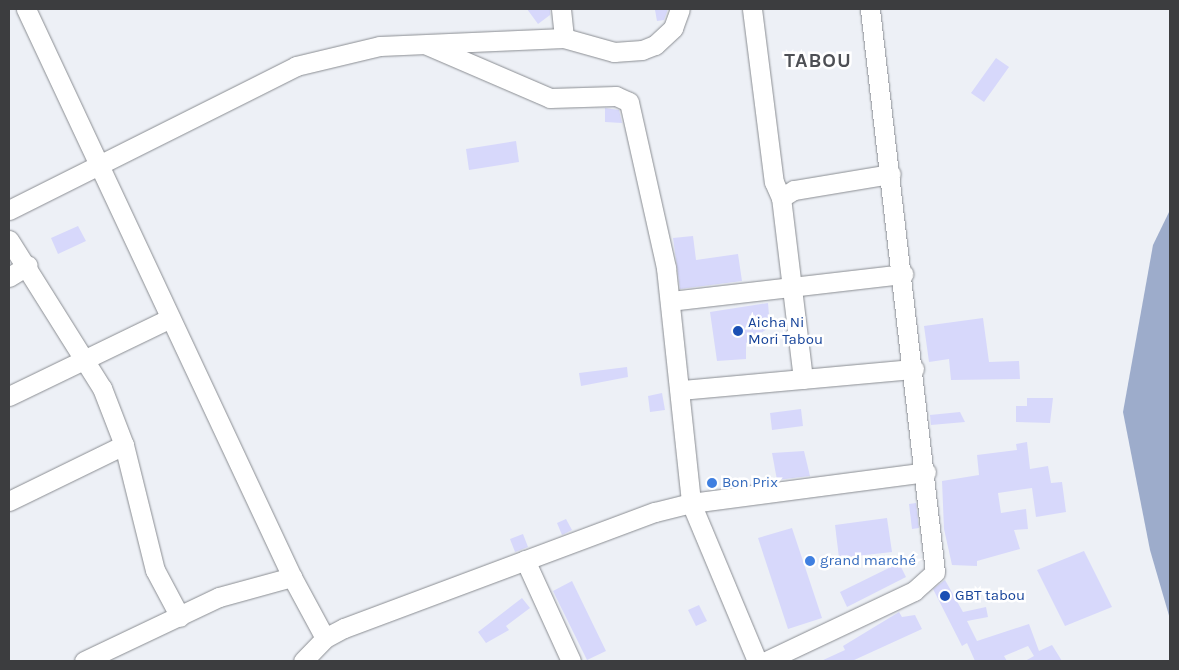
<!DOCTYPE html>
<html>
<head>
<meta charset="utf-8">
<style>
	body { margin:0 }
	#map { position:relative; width:1179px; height:670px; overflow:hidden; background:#edf0f6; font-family:Karla,sans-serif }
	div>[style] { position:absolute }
	.water>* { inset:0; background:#9daccb }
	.building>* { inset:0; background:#d7d8fb }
	.roads { filter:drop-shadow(0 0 1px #8a8d92) drop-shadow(0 0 1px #8a8d92) }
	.minor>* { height:19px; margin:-9.5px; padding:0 9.5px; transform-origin:9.5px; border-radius:9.5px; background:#fff }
	.dots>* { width:14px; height:14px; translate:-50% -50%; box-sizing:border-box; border:2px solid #fff; border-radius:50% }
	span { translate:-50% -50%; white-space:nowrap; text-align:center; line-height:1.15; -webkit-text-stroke:5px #fff; paint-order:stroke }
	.transit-label { font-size:15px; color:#164399 }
	.left { translate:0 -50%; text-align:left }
	.shop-label { font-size:15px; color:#366cbe }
	.district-label { font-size:20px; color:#4d4f54; font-weight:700; letter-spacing:1px }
	.frame { position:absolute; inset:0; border:10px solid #3c3d3f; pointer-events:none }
</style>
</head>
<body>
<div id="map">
	<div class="water">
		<i style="clip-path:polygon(1170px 210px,1170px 619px,1150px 550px,1123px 412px,1153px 245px)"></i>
	</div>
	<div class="building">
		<i style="clip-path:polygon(527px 9px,550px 9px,550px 15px,538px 24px)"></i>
		<i style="clip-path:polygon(668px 9px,664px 20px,657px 21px,655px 10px)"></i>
		<i style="clip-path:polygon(996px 58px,1009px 67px,984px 102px,971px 93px)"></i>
		<i style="clip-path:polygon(605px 108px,619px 110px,622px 123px,605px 122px)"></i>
		<i style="clip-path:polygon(516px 141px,519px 162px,469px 170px,466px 149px)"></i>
		<i style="clip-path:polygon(78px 226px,86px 241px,58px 254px,51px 238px)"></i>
		<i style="clip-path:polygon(693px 236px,696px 260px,738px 254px,742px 281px,680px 289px,673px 238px)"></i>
		<i style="clip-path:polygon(768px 303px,770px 327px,746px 343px,746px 359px,717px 361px,710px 312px)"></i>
		<i style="clip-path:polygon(983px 318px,989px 362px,1019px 361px,1020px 379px,951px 380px,949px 359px,929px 362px,924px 326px)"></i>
		<i style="clip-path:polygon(627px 367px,628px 377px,581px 386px,579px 373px)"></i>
		<i style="clip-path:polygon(662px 393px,665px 410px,650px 412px,648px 396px)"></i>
		<i style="clip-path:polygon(1027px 398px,1053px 398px,1050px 423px,1016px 422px,1016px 406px,1027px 406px)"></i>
		<i style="clip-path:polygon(801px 409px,803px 426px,772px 430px,770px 413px)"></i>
		<i style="clip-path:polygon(960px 412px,965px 422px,931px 425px,930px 415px)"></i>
		<i style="clip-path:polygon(1027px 442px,1030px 469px,1048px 466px,1051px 483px,1062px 482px,1066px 512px,1036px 517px,1032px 488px,998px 493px,1001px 513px,1026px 509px,1028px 529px,1014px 530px,1020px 549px,977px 561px,977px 566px,952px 565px,944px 529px,942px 481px,979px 475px,977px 455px,1017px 450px,1016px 444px)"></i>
		<i style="clip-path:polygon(804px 451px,810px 476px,777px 480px,772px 453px)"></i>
		<i style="clip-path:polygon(916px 503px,919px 528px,912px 529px,909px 504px)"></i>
		<i style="clip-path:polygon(887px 518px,892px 552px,839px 558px,835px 525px)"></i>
		<i style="clip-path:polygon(566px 519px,572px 530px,562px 535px,557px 523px)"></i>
		<i style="clip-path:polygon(792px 528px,822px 618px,788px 629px,758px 538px)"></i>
		<i style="clip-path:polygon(523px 534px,528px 547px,515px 552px,510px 539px)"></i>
		<i style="clip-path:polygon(1084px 551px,1112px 607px,1065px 626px,1037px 570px)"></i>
		<i style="clip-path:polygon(899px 563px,906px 577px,847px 607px,840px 592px)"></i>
		<i style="clip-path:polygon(945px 580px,963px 612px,986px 607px,988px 617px,967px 621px,977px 641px,1029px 624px,1039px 651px,1052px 645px,1062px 661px,1025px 661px,1034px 656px,1028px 646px,1004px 656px,1007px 661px,975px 661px,967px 643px,962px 646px,933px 589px)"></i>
		<i style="clip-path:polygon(572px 581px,606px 651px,587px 660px,553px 591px)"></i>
		<i style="clip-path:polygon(522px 598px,530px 608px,506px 626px,509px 630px,486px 643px,478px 632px)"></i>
		<i style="clip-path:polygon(699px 605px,707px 621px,696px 626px,688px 610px)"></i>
		<i style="clip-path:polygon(899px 612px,902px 617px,915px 615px,922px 629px,852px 661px,821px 661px,845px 650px,843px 646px)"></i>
	</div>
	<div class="roads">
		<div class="minor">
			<i style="left:26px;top:9px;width:627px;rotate:64.91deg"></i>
			<i style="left:292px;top:577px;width:69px;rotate:61.6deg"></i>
			<i style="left:561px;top:9px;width:29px;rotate:84deg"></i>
			<i style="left:752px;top:9px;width:174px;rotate:82.8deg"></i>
			<i style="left:774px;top:182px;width:17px;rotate:66deg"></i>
			<i style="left:427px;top:45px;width:134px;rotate:23.3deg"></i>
			<i style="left:550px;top:98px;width:66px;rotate:-1.7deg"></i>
			<i style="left:616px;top:96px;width:14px;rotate:25deg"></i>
			<i style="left:629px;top:102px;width:170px;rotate:77.4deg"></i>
			<i style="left:666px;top:268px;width:236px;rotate:83.9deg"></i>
			<i style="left:691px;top:503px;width:171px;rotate:67.3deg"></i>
			<i style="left:9px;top:210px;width:321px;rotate:-26.6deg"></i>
			<i style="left:296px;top:66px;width:86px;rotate:-13.4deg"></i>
			<i style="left:380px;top:46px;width:184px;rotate:-2.5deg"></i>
			<i style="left:564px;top:38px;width:52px;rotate:15.6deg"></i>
			<i style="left:614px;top:52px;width:28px;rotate:-4deg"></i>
			<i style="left:642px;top:50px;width:14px;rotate:-21deg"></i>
			<i style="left:655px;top:45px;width:25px;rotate:-43deg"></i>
			<i style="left:673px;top:28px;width:20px;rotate:-70deg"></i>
			<i style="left:9px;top:240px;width:175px;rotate:57.9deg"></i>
			<i style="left:102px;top:388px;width:61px;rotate:68.9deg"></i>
			<i style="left:124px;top:445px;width:129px;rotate:76.1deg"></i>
			<i style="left:155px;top:570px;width:53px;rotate:62deg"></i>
			<i style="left:9px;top:277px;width:22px;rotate:-32deg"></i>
			<i style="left:670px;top:301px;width:235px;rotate:-6.6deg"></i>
			<i style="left:803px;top:379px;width:182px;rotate:-96.9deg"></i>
			<i style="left:781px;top:198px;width:15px;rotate:-32deg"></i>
			<i style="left:794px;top:190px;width:98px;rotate:-9.4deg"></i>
			<i style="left:681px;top:390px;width:234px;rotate:-5.2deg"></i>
			<i style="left:9px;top:396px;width:179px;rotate:-25.8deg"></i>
			<i style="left:9px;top:501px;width:128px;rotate:-26deg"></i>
			<i style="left:525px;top:560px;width:111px;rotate:65.5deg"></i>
			<i style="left:84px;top:661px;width:149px;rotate:-25.4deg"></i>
			<i style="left:219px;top:597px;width:76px;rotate:-15.3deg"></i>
			<i style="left:303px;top:661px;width:32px;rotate:-46deg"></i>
			<i style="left:325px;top:638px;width:21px;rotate:-28deg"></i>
			<i style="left:344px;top:628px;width:332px;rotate:-20.5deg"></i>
			<i style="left:655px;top:512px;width:37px;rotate:-14deg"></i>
			<i style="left:691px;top:503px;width:237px;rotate:-7.5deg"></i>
			<i style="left:766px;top:661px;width:164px;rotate:-25.3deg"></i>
			<i style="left:914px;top:591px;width:28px;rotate:-42deg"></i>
			<i style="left:935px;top:572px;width:567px;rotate:-96.59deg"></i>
		</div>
	</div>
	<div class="dots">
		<i style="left:738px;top:331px;background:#1a4fb4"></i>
		<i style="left:712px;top:483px;background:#3f7fe0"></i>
		<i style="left:810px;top:561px;background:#3f7fe0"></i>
		<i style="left:945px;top:596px;background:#1a4fb4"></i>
	</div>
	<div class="transit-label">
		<span class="left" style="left:748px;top:331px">Aicha Ni<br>Mori Tabou</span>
		<span class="left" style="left:955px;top:596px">GBT tabou</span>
	</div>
	<div class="shop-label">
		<span class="left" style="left:722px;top:483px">Bon Prix</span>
		<span class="left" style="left:820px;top:561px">grand marché</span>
	</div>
	<div class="district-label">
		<span style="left:818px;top:60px">TABOU</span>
	</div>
	<div class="frame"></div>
</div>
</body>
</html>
